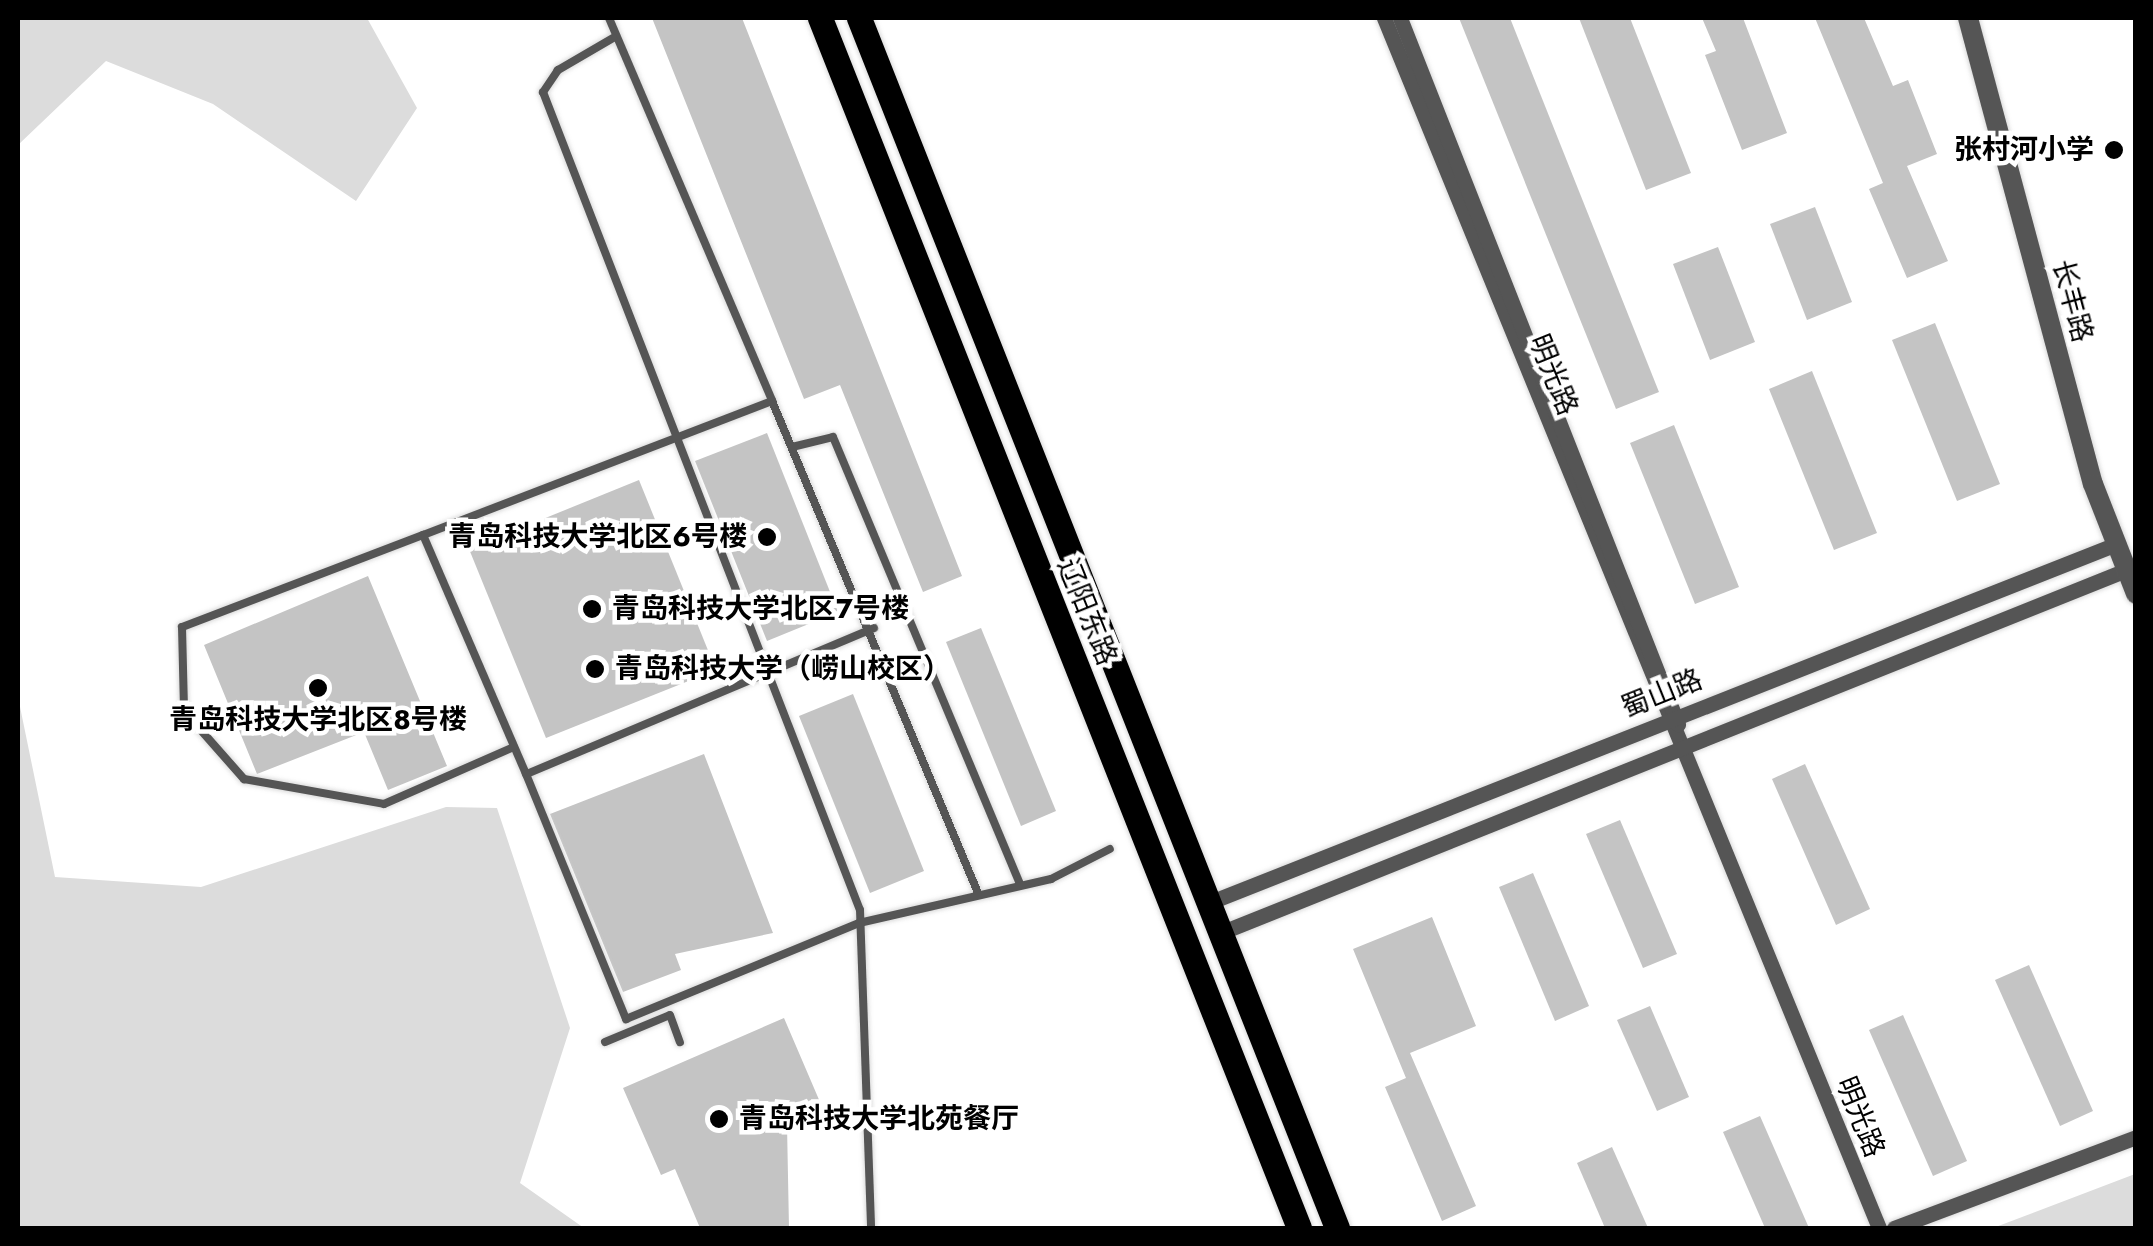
<!DOCTYPE html>
<html>
<head>
<meta charset="utf-8">
<style>
	body { margin:0 }
	#map { position:relative; width:2153px; height:1246px; overflow:hidden; background:#fff; font-family:Jost,"Noto Sans SC",sans-serif }
	div>[style] { position:absolute }
	.green>* { inset:0; background:#dcdcdc }
	.building>* { inset:0; background:#c4c4c4 }
	.roads { filter:drop-shadow(0 0 2px #dbdbdb) drop-shadow(0 0 2px #dbdbdb) }
	.service>* { height:8px; margin:-4px; padding:0 4px; transform-origin:4px; border-radius:4px; background:#555 }
	.minor>* { height:15px; margin:-7.5px; padding:0 7.5px; transform-origin:7.5px; border-radius:7.5px; background:#555 }
	.tertiary>* { height:20px; margin:-10px; padding:0 10px; transform-origin:10px; border-radius:10px; background:#555 }
	.primary>* { height:25px; margin:-12.5px; padding:0 12.5px; transform-origin:12.5px; border-radius:12.5px; background:#000 }
	.dots>* { width:28px; height:28px; translate:-50% -50%; box-sizing:border-box; border:5px solid #fff; border-radius:50% }
	span { translate:-50% -50%; white-space:nowrap; text-align:center; line-height:1.15; -webkit-text-stroke:9px #fff; paint-order:stroke }
	.poi-label { font-size:28px; color:#000; font-weight:700 }
	.right { translate:-100% -50%; text-align:right }
	.left { translate:0 -50%; text-align:left }
	.street-label { font-size:28px; color:#000 }
	.frame { position:absolute; inset:0; border:20px solid #000; pointer-events:none }
</style>
</head>
<body>
<div id="map">
	<div class="green">
		<i style="clip-path:polygon(18px 18px,367px 18px,417px 108px,356px 201px,213px 104px,106px 61px,18px 145px)"></i>
		<i style="clip-path:polygon(18px 697px,55px 877px,201px 887px,446px 807px,497px 808px,570px 1028px,520px 1183px,584px 1228px,18px 1228px)"></i>
		<i style="clip-path:polygon(2135px 1174px,2135px 1228px,1993px 1228px)"></i>
	</div>
	<div class="building">
		<i style="clip-path:polygon(652px 18px,742px 18px,962px 576px,923px 592px,840px 385px,804px 399px)"></i>
		<i style="clip-path:polygon(1459px 18px,1510px 18px,1659px 392px,1616px 409px)"></i>
		<i style="clip-path:polygon(1579px 18px,1630px 18px,1691px 173px,1646px 190px)"></i>
		<i style="clip-path:polygon(1702px 18px,1743px 18px,1787px 133px,1742px 150px,1705px 55px,1716px 51px)"></i>
		<i style="clip-path:polygon(1815px 18px,1864px 18px,1893px 86px,1908px 80px,1937px 154px,1907px 166px,1948px 261px,1907px 278px,1869px 189px,1883px 183px)"></i>
		<i style="clip-path:polygon(1815px 207px,1852px 302px,1807px 320px,1770px 224px)"></i>
		<i style="clip-path:polygon(1718px 247px,1755px 342px,1710px 360px,1673px 264px)"></i>
		<i style="clip-path:polygon(1935px 323px,2000px 484px,1957px 501px,1892px 340px)"></i>
		<i style="clip-path:polygon(1812px 371px,1877px 533px,1834px 550px,1769px 389px)"></i>
		<i style="clip-path:polygon(1674px 425px,1739px 587px,1695px 604px,1630px 443px)"></i>
		<i style="clip-path:polygon(767px 433px,838px 612px,767px 641px,695px 461px)"></i>
		<i style="clip-path:polygon(639px 480px,716px 670px,546px 738px,469px 549px)"></i>
		<i style="clip-path:polygon(368px 576px,447px 766px,388px 790px,364px 732px,257px 774px,204px 645px)"></i>
		<i style="clip-path:polygon(981px 628px,1056px 811px,1021px 826px,946px 642px)"></i>
		<i style="clip-path:polygon(853px 694px,924px 871px,870px 893px,799px 716px)"></i>
		<i style="clip-path:polygon(704px 754px,773px 933px,675px 954px,681px 970px,623px 992px,550px 814px)"></i>
		<i style="clip-path:polygon(1805px 764px,1870px 909px,1836px 925px,1772px 779px)"></i>
		<i style="clip-path:polygon(1620px 820px,1677px 954px,1643px 968px,1586px 834px)"></i>
		<i style="clip-path:polygon(1533px 873px,1589px 1006px,1555px 1021px,1499px 887px)"></i>
		<i style="clip-path:polygon(1432px 917px,1476px 1026px,1410px 1053px,1476px 1206px,1442px 1221px,1385px 1087px,1406px 1078px,1353px 949px)"></i>
		<i style="clip-path:polygon(2029px 965px,2093px 1111px,2060px 1126px,1995px 980px)"></i>
		<i style="clip-path:polygon(1650px 1006px,1689px 1097px,1657px 1111px,1617px 1020px)"></i>
		<i style="clip-path:polygon(1903px 1015px,1967px 1161px,1933px 1176px,1869px 1030px)"></i>
		<i style="clip-path:polygon(784px 1018px,823px 1109px,787px 1125px,789px 1228px,700px 1228px,675px 1169px,661px 1175px,623px 1088px)"></i>
		<i style="clip-path:polygon(1760px 1116px,1809px 1228px,1765px 1228px,1723px 1132px)"></i>
		<i style="clip-path:polygon(1612px 1147px,1648px 1228px,1605px 1228px,1577px 1163px)"></i>
	</div>
	<div class="roads">
		<div class="service">
			<i style="left:609px;top:18px;width:416px;rotate:66.9deg"></i>
			<i style="left:613px;top:38px;width:64px;rotate:149.8deg"></i>
			<i style="left:558px;top:70px;width:27px;rotate:124deg"></i>
			<i style="left:543px;top:92px;width:877px;rotate:68.82deg"></i>
			<i style="left:860px;top:910px;width:318px;rotate:88deg"></i>
			<i style="left:792px;top:447px;width:42px;rotate:-13.7deg"></i>
			<i style="left:833px;top:437px;width:485px;rotate:67.3deg"></i>
			<i style="left:423px;top:535px;width:258px;rotate:159.1deg"></i>
			<i style="left:182px;top:627px;width:84px;rotate:88.6deg"></i>
			<i style="left:184px;top:711px;width:91px;rotate:48.6deg"></i>
			<i style="left:244px;top:779px;width:142px;rotate:10.1deg"></i>
			<i style="left:384px;top:804px;width:142px;rotate:-23.7deg"></i>
			<i style="left:874px;top:628px;width:377px;rotate:157.2deg"></i>
			<i style="left:526px;top:774px;width:265px;rotate:67.8deg"></i>
			<i style="left:626px;top:1019px;width:252px;rotate:-22.4deg"></i>
			<i style="left:859px;top:923px;width:197px;rotate:-12.9deg"></i>
			<i style="left:1051px;top:879px;width:66px;rotate:-27deg"></i>
			<i style="left:526px;top:774px;width:260px;rotate:-113.3deg"></i>
			<i style="left:423px;top:535px;width:374px;rotate:-21deg"></i>
			<i style="left:772px;top:401px;width:533px;rotate:67.28deg"></i>
			<i style="left:605px;top:1042px;width:70px;rotate:-22.6deg"></i>
			<i style="left:670px;top:1015px;width:29px;rotate:70deg"></i>
		</div>
		<div class="minor">
			<i style="left:1384px;top:18px;width:1307px;rotate:67.75deg"></i>
			<i style="left:1400px;top:18px;width:759px;rotate:68.51deg"></i>
			<i style="left:1208px;top:903px;width:976px;rotate:-21.57deg"></i>
			<i style="left:1220px;top:933px;width:976px;rotate:-21.83deg"></i>
			<i style="left:1894px;top:1228px;width:259px;rotate:-20.6deg"></i>
		</div>
		<div class="tertiary">
			<i style="left:1968px;top:18px;width:482px;rotate:75deg"></i>
			<i style="left:2093px;top:484px;width:118px;rotate:68.6deg"></i>
		</div>
		<div class="primary">
			<i style="left:820px;top:18px;width:1301px;rotate:68.4deg"></i>
			<i style="left:859px;top:18px;width:1301px;rotate:68.44deg"></i>
		</div>
	</div>
	<div class="dots">
		<i style="left:2114px;top:150px;background:#000"></i>
		<i style="left:767px;top:537px;background:#000"></i>
		<i style="left:592px;top:609px;background:#000"></i>
		<i style="left:595px;top:669px;background:#000"></i>
		<i style="left:318px;top:688px;background:#000"></i>
		<i style="left:719px;top:1119px;background:#000"></i>
	</div>
	<div class="poi-label">
		<span class="right" style="left:2094px;top:150px">张村河小学</span>
		<span class="right" style="left:747px;top:537px">青岛科技大学北区6号楼</span>
		<span class="left" style="left:612px;top:609px">青岛科技大学北区7号楼</span>
		<span class="left" style="left:615px;top:669px">青岛科技大学（崂山校区）</span>
		<span style="left:318px;top:720px">青岛科技大学北区8号楼</span>
		<span class="left" style="left:739px;top:1119px">青岛科技大学北苑餐厅</span>
	</div>
	<div class="street-label">
		<span style="left:2072px;top:301px;rotate:75deg">长丰路</span>
		<span style="left:1553px;top:375px;rotate:68deg">明光路</span>
		<span style="left:1087px;top:612px;rotate:68deg">辽阳东路</span>
		<span style="left:1662px;top:694px;rotate:-22deg">蜀山路</span>
		<span style="left:1860px;top:1117px;rotate:68deg">明光路</span>
	</div>
	<div class="frame"></div>
</div>
</body>
</html>
